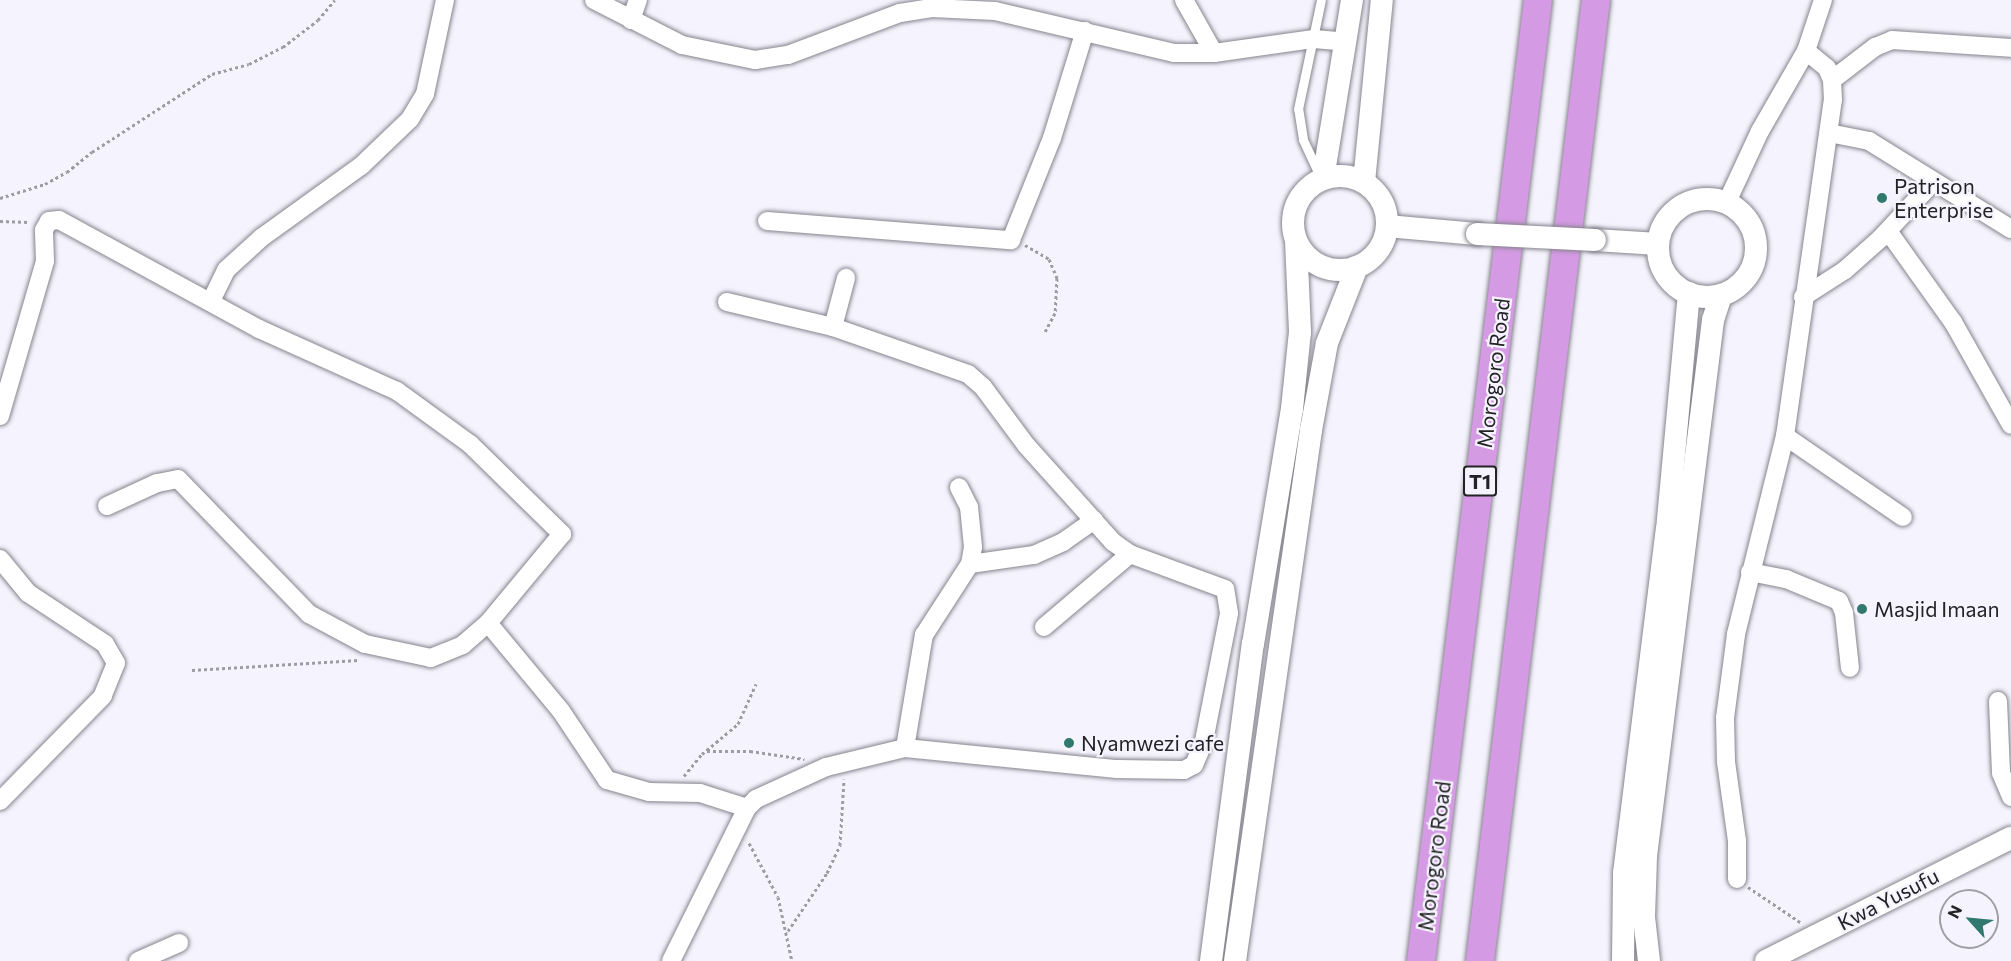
<!DOCTYPE html>
<html>
<head>
<meta charset="utf-8">
<style>
	body { margin:0 }
	#map { position:relative; width:2011px; height:961px; overflow:hidden; background:#f5f3fd; font-family:Commissioner,sans-serif }
	div>[style] { position:absolute }
	.path>* { height:3px; margin-top:-1.5px; transform-origin:0; background:repeating-linear-gradient(90deg,#9e9ca3 0 3px,transparent 0 6px) }
	.roads { filter:drop-shadow(0 0 2px #86848d) drop-shadow(0 0 2px #86848d) }
	.service>* { height:9px; margin:-4.5px; padding:0 4.5px; transform-origin:4.5px; border-radius:4.5px; background:#fff }
	.minor>* { height:18px; margin:-9px; padding:0 9px; transform-origin:9px; border-radius:9px; background:#fff }
	.tertiary>* { height:22px; margin:-11px; padding:0 11px; transform-origin:11px; border-radius:11px; background:#fff }
	.tertiary>.ring { margin:-11px; padding:0; box-sizing:content-box; background:none; border:22px solid #fff; border-radius:50% }
	.trunk>* { height:28px; margin:-14px; padding:0 14px; transform-origin:14px; border-radius:14px; background:#d49ae3 }
	.bridges { filter:drop-shadow(0 0 2px #86848d) drop-shadow(0 0 2px #86848d) }
	.tertiary-bridge>* { height:22px; margin:-11px; padding:0 11px; transform-origin:11px; border-radius:11px; background:#fff }
	.dots>* { width:16px; height:16px; translate:-50% -50%; box-sizing:border-box; border:3px solid #f5f3fd; border-radius:50% }
	span { translate:-50% -50%; white-space:nowrap; text-align:center; line-height:1.15; -webkit-text-stroke:4.5px #f5f3fd; paint-order:stroke }
	.shield-label span { padding:2px 4px; background:#f5f3fd; border:2px solid; border-radius:4px; -webkit-text-stroke-width:0 }
	.shield-label { font-size:20px; color:#232225; font-weight:700 }
	.poi-label { font-size:21px; color:#232225 }
	.left { translate:0 -50%; text-align:left }
	.street-label { font-size:21px; color:#232225 }
	.north { position:absolute; left:1939px; top:889px; width:60px; height:60px; box-sizing:border-box; background:#f5f3fd; border:2px solid #a19fa7; border-radius:50%; rotate:297deg; font-size:16px; font-weight:700; line-height:24px; text-align:center; color:#232225 }
	.north::after { content:''; display:block; margin:auto; width:21px; height:27px; background:#31786e; clip-path:polygon(50% 0,100% 100%,50% 72%,0 100%) }
</style>
</head>
<body>
<div id="map">
	<div class="path">
		<i style="left:0;top:198px;width:47px;rotate:-17.3deg"></i>
		<i style="left:45px;top:184px;width:25px;rotate:-29deg"></i>
		<i style="left:67px;top:172px;width:32px;rotate:-39deg"></i>
		<i style="left:92px;top:152px;width:143px;rotate:-33deg"></i>
		<i style="left:212px;top:74px;width:38px;rotate:-15deg"></i>
		<i style="left:249px;top:64px;width:38px;rotate:-27deg"></i>
		<i style="left:283px;top:47px;width:44px;rotate:-37.6deg"></i>
		<i style="left:318px;top:20px;width:26px;rotate:-50deg"></i>
		<i style="left:0;top:221px;width:29px;rotate:2deg"></i>
		<i style="left:1025px;top:245px;width:28px;rotate:30deg"></i>
		<i style="left:1049px;top:259px;width:21px;rotate:67deg"></i>
		<i style="left:1057px;top:278px;width:35px;rotate:93deg"></i>
		<i style="left:1055px;top:313px;width:21px;rotate:118deg"></i>
		<i style="left:192px;top:670px;width:167px;rotate:-3.4deg"></i>
		<i style="left:707px;top:751px;width:43px"></i>
		<i style="left:750px;top:751px;width:55px;rotate:8.4deg"></i>
		<i style="left:684px;top:776px;width:28px;rotate:-51deg"></i>
		<i style="left:702px;top:754px;width:47px;rotate:-39.8deg"></i>
		<i style="left:738px;top:724px;width:44px;rotate:-65.8deg"></i>
		<i style="left:749px;top:843px;width:61px;rotate:61.8deg"></i>
		<i style="left:778px;top:897px;width:66px;rotate:77.7deg"></i>
		<i style="left:1748px;top:887px;width:63px;rotate:33.9deg"></i>
		<i style="left:788px;top:931px;width:70px;rotate:-56.1deg"></i>
		<i style="left:827px;top:873px;width:31px;rotate:-65deg"></i>
		<i style="left:840px;top:845px;width:66px;rotate:-86.5deg"></i>
	</div>
	<div class="roads">
		<div class="service">
			<i style="left:1319px;top:174px;width:38px;rotate:-115deg"></i>
			<i style="left:1303px;top:139px;width:30px;rotate:-99deg"></i>
			<i style="left:1298px;top:109px;width:111px;rotate:-78.1deg"></i>
		</div>
		<div class="minor">
			<i style="left:594px;top:0;width:99px;rotate:27.1deg"></i>
			<i style="left:682px;top:45px;width:75px;rotate:11.6deg"></i>
			<i style="left:755px;top:60px;width:33px;rotate:-9deg"></i>
			<i style="left:788px;top:55px;width:120px;rotate:-20.6deg"></i>
			<i style="left:900px;top:13px;width:32px;rotate:-9deg"></i>
			<i style="left:932px;top:8px;width:63px;rotate:2.7deg"></i>
			<i style="left:995px;top:11px;width:184px;rotate:13.2deg"></i>
			<i style="left:1174px;top:53px;width:40px"></i>
			<i style="left:1214px;top:53px;width:101px;rotate:-8deg"></i>
			<i style="left:1314px;top:39px;width:32px;rotate:5deg"></i>
			<i style="left:1184px;top:0;width:61px;rotate:60.5deg"></i>
			<i style="left:631px;top:20px;width:21px;rotate:-71deg"></i>
			<i style="left:1832px;top:80px;width:54px;rotate:-37.5deg"></i>
			<i style="left:1875px;top:47px;width:18px;rotate:-22deg"></i>
			<i style="left:1892px;top:40px;width:119px;rotate:3.8deg"></i>
			<i style="left:1829px;top:133px;width:41px;rotate:11.3deg"></i>
			<i style="left:1869px;top:141px;width:167px;rotate:31.8deg"></i>
			<i style="left:1727px;top:202px;width:78px;rotate:-65.1deg"></i>
			<i style="left:1760px;top:131px;width:92px;rotate:-60.1deg"></i>
			<i style="left:1806px;top:51px;width:54px;rotate:-71.6deg"></i>
			<i style="left:767px;top:221px;width:245px;rotate:4.5deg"></i>
			<i style="left:1011px;top:240px;width:110px;rotate:-68.1deg"></i>
			<i style="left:1052px;top:138px;width:112px;rotate:-72.9deg"></i>
			<i style="left:1888px;top:231px;width:112px;rotate:54.5deg"></i>
			<i style="left:1953px;top:322px;width:118px;rotate:60.6deg"></i>
			<i style="left:1803px;top:297px;width:50px;rotate:-32.7deg"></i>
			<i style="left:1845px;top:270px;width:47px;rotate:-41.5deg"></i>
			<i style="left:1880px;top:239px;width:76px;rotate:-47.1deg"></i>
			<i style="left:211px;top:301px;width:34px;rotate:-64deg"></i>
			<i style="left:226px;top:270px;width:47px;rotate:-42.4deg"></i>
			<i style="left:261px;top:238px;width:123px;rotate:-35.8deg"></i>
			<i style="left:361px;top:166px;width:68px;rotate:-43.8deg"></i>
			<i style="left:410px;top:119px;width:29px;rotate:-59deg"></i>
			<i style="left:425px;top:94px;width:96px;rotate:-78deg"></i>
			<i style="left:833px;top:327px;width:51px;rotate:-75.1deg"></i>
			<i style="left:0;top:416px;width:161px;rotate:-73.8deg"></i>
			<i style="left:45px;top:261px;width:31px;rotate:-92deg"></i>
			<i style="left:44px;top:230px;width:10px;rotate:-61deg"></i>
			<i style="left:49px;top:221px;width:10px;rotate:-6deg"></i>
			<i style="left:59px;top:220px;width:228px;rotate:28.6deg"></i>
			<i style="left:259px;top:329px;width:151px;rotate:24.2deg"></i>
			<i style="left:397px;top:391px;width:90px;rotate:36deg"></i>
			<i style="left:470px;top:444px;width:129px;rotate:44.4deg"></i>
			<i style="left:562px;top:534px;width:116px;rotate:129.7deg"></i>
			<i style="left:488px;top:623px;width:33px;rotate:139deg"></i>
			<i style="left:463px;top:645px;width:35px;rotate:158deg"></i>
			<i style="left:431px;top:658px;width:67px;rotate:-168deg"></i>
			<i style="left:365px;top:644px;width:64px;rotate:-151.8deg"></i>
			<i style="left:309px;top:614px;width:188px;rotate:-134.1deg"></i>
			<i style="left:178px;top:479px;width:21px;rotate:169deg"></i>
			<i style="left:157px;top:483px;width:55px;rotate:155.3deg"></i>
			<i style="left:1785px;top:436px;width:143px;rotate:34.5deg"></i>
			<i style="left:0;top:559px;width:44px;rotate:50.5deg"></i>
			<i style="left:28px;top:593px;width:92px;rotate:33.5deg"></i>
			<i style="left:105px;top:644px;width:22px;rotate:60deg"></i>
			<i style="left:116px;top:663px;width:35px;rotate:112deg"></i>
			<i style="left:103px;top:696px;width:147px;rotate:134.4deg"></i>
			<i style="left:970px;top:564px;width:65px;rotate:-8deg"></i>
			<i style="left:1034px;top:555px;width:32px;rotate:-24deg"></i>
			<i style="left:1063px;top:542px;width:38px;rotate:-35deg"></i>
			<i style="left:1750px;top:572px;width:37px;rotate:11deg"></i>
			<i style="left:1786px;top:579px;width:57px;rotate:22.5deg"></i>
			<i style="left:1839px;top:601px;width:13px;rotate:67deg"></i>
			<i style="left:1844px;top:613px;width:55px;rotate:83.8deg"></i>
			<i style="left:488px;top:623px;width:114px;rotate:50.3deg"></i>
			<i style="left:561px;top:711px;width:83px;rotate:56.3deg"></i>
			<i style="left:607px;top:780px;width:44px;rotate:15.9deg"></i>
			<i style="left:649px;top:792px;width:51px;rotate:1.1deg"></i>
			<i style="left:700px;top:793px;width:49px;rotate:17.7deg"></i>
			<i style="left:747px;top:808px;width:13px;rotate:-45deg"></i>
			<i style="left:756px;top:799px;width:77px;rotate:-24.6deg"></i>
			<i style="left:826px;top:767px;width:81px;rotate:-13.5deg"></i>
			<i style="left:905px;top:748px;width:213px;rotate:5.7deg"></i>
			<i style="left:1117px;top:769px;width:67px;rotate:0.9deg"></i>
			<i style="left:1184px;top:770px;width:11px;rotate:-27deg"></i>
			<i style="left:1194px;top:765px;width:26px;rotate:-67deg"></i>
			<i style="left:1204px;top:741px;width:130px;rotate:-78.9deg"></i>
			<i style="left:1229px;top:613px;width:24px;rotate:-99deg"></i>
			<i style="left:1225px;top:589px;width:101px;rotate:-159.8deg"></i>
			<i style="left:1130px;top:554px;width:21px;rotate:-145deg"></i>
			<i style="left:1113px;top:542px;width:130px;rotate:-131.9deg"></i>
			<i style="left:1026px;top:445px;width:72px;rotate:-126.6deg"></i>
			<i style="left:983px;top:387px;width:20px;rotate:-139deg"></i>
			<i style="left:968px;top:374px;width:143px;rotate:-160.8deg"></i>
			<i style="left:833px;top:327px;width:109px;rotate:-166.7deg"></i>
			<i style="left:1044px;top:627px;width:113px;rotate:-40.3deg"></i>
			<i style="left:1998px;top:701px;width:72px;rotate:87.6deg"></i>
			<i style="left:2001px;top:773px;width:26px;rotate:67deg"></i>
			<i style="left:905px;top:748px;width:115px;rotate:-80.5deg"></i>
			<i style="left:924px;top:635px;width:85px;rotate:-57.1deg"></i>
			<i style="left:970px;top:564px;width:17px;rotate:-80deg"></i>
			<i style="left:973px;top:547px;width:40px;rotate:-95.7deg"></i>
			<i style="left:969px;top:507px;width:22px;rotate:-117deg"></i>
			<i style="left:1737px;top:879px;width:38px;rotate:-90deg"></i>
			<i style="left:1737px;top:841px;width:80px;rotate:-97.9deg"></i>
			<i style="left:1726px;top:762px;width:44px;rotate:-91.3deg"></i>
			<i style="left:1725px;top:718px;width:85px;rotate:-82.5deg"></i>
			<i style="left:1736px;top:634px;width:204px;rotate:-76.1deg"></i>
			<i style="left:1785px;top:436px;width:339px;rotate:-81.9deg"></i>
			<i style="left:1833px;top:100px;width:20px;rotate:-93deg"></i>
			<i style="left:1832px;top:80px;width:13px;rotate:-113deg"></i>
			<i style="left:1827px;top:68px;width:27px;rotate:-141deg"></i>
			<i style="left:138px;top:961px;width:45px;rotate:-23.7deg"></i>
			<i style="left:671px;top:961px;width:171px;rotate:-63.6deg"></i>
		</div>
		<div class="tertiary">
			<i class="ring" style="left:1293px;top:176px;width:72px;height:72px"></i>
			<i style="left:1323px;top:179px;width:181px;rotate:-80.8deg"></i>
			<i style="left:1364px;top:182px;width:183px;rotate:-84.4deg"></i>
			<i class="ring" style="left:1658px;top:199px;width:76px;height:76px"></i>
			<i style="left:1387px;top:226px;width:90px;rotate:5.1deg"></i>
			<i style="left:1595px;top:240px;width:63px;rotate:3.6deg"></i>
			<i style="left:1211px;top:961px;width:320px;rotate:-82.5deg"></i>
			<i style="left:1253px;top:644px;width:238px;rotate:-80.6deg"></i>
			<i style="left:1292px;top:409px;width:77px;rotate:-84.1deg"></i>
			<i style="left:1300px;top:332px;width:91px;rotate:-92.5deg"></i>
			<i style="left:1235px;top:961px;width:536px;rotate:-81.85deg"></i>
			<i style="left:1311px;top:430px;width:88px;rotate:-79.6deg"></i>
			<i style="left:1327px;top:343px;width:82px;rotate:-68.5deg"></i>
			<i style="left:1623px;top:961px;width:88px;rotate:-89.3deg"></i>
			<i style="left:1624px;top:873px;width:346px;rotate:-82.9deg"></i>
			<i style="left:1667px;top:530px;width:238px;rotate:-84.7deg"></i>
			<i style="left:1649px;top:961px;width:44px;rotate:-96.5deg"></i>
			<i style="left:1644px;top:917px;width:61px;rotate:-88.1deg"></i>
			<i style="left:1646px;top:856px;width:540px;rotate:-82.87deg"></i>
			<i style="left:1713px;top:320px;width:26px;rotate:-72deg"></i>
			<i style="left:1766px;top:961px;width:274px;rotate:-26.7deg"></i>
		</div>
		<div class="trunk">
			<i style="left:1421px;top:961px;width:968px;rotate:-83.06deg"></i>
			<i style="left:1480px;top:961px;width:968px;rotate:-83.12deg"></i>
		</div>
	</div>
	<div class="bridges">
		<div class="tertiary-bridge">
			<i style="left:1477px;top:234px;width:118px;rotate:2.9deg"></i>
		</div>
	</div>
	<div class="dots">
		<i style="left:1882px;top:198px;background:#31786e"></i>
		<i style="left:1862px;top:609px;background:#31786e"></i>
		<i style="left:1069px;top:743px;background:#31786e"></i>
	</div>
	<div class="shield-label">
		<span style="left:1480px;top:481px">T1</span>
	</div>
	<div class="poi-label">
		<span class="left" style="left:1894px;top:198px">Patrison<br>Enterprise</span>
		<span class="left" style="left:1874px;top:609px">Masjid Imaan</span>
		<span class="left" style="left:1081px;top:743px">Nyamwezi cafe</span>
	</div>
	<div class="street-label">
		<span style="left:1493px;top:373px;rotate:-83deg">Morogoro Road</span>
		<span style="left:1434px;top:856px;rotate:-83deg">Morogoro Road</span>
		<span style="left:1888px;top:899px;rotate:-27deg">Kwa Yusufu</span>
	</div>
	<div class="north">N</div>
</div>
</body>
</html>
